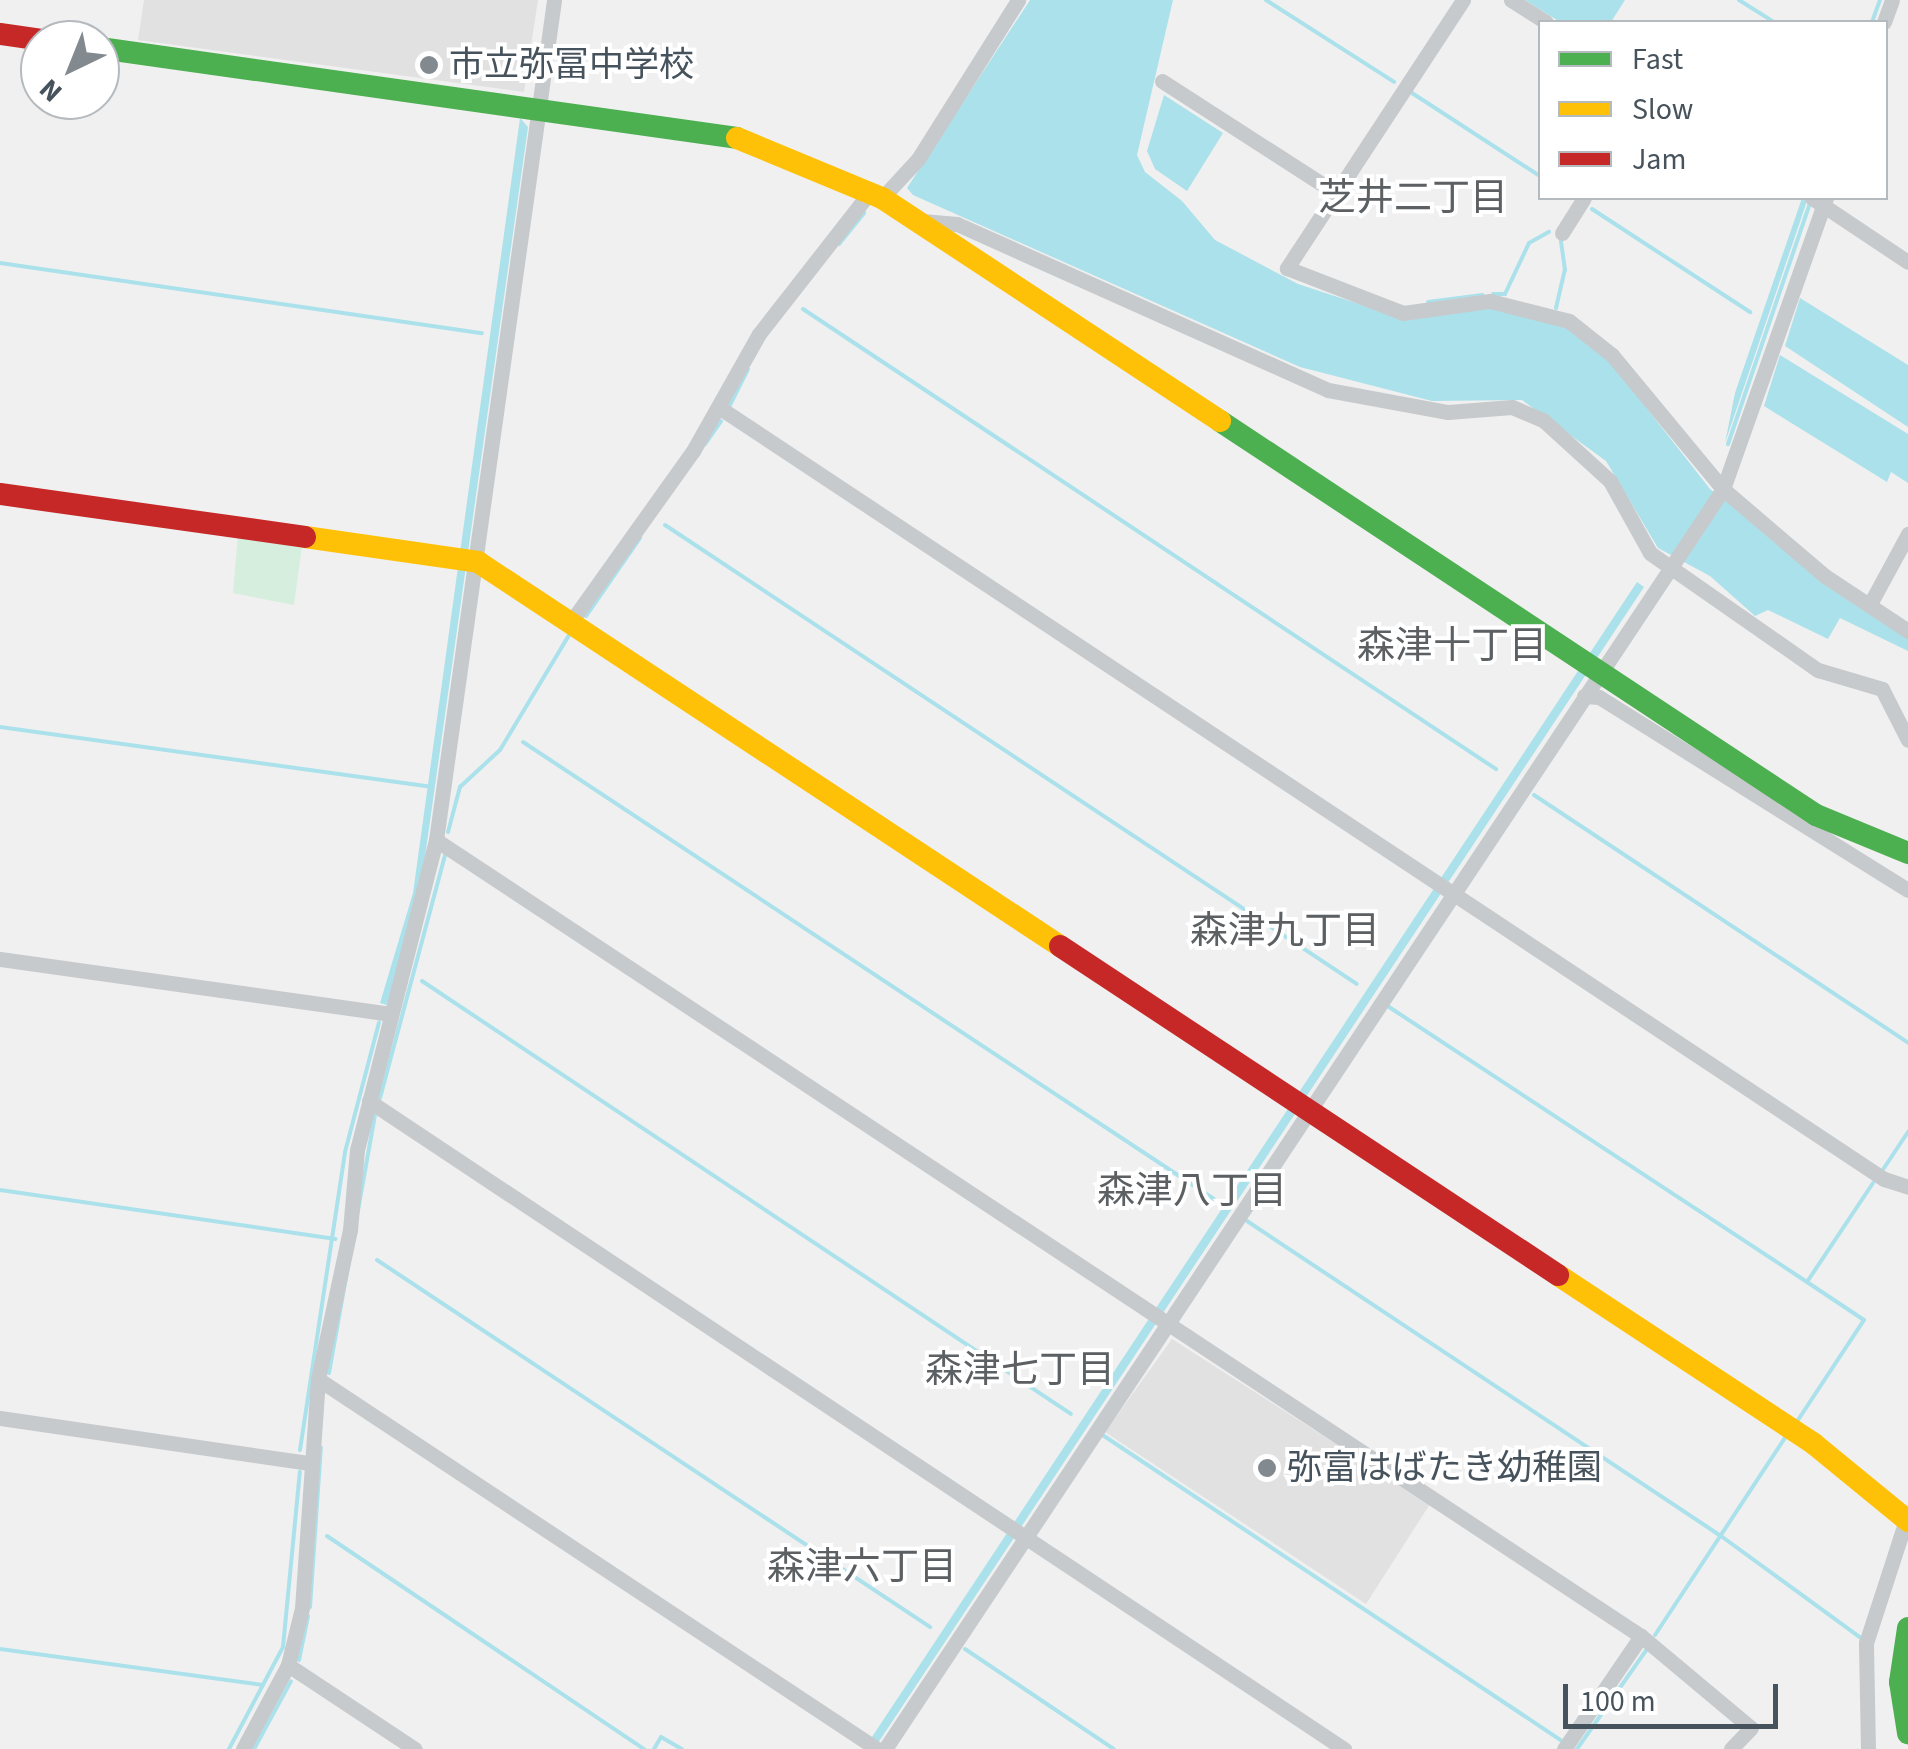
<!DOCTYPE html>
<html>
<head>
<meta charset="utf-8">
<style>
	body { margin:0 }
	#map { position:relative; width:1908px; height:1749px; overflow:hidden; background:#f0f0f0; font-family:"Source Sans 3","Noto Sans JP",sans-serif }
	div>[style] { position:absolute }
	.education>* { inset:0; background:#e2e1e2 }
	.green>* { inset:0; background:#d5eedd }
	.water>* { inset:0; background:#abe1eb }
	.stream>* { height:4px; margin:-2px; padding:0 2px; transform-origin:2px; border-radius:2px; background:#abe1eb }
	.street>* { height:15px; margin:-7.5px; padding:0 7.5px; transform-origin:7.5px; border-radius:7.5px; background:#c7cacc }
	.fast>* { height:22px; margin:-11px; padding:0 11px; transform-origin:11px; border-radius:11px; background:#4caf50 }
	.slow>* { height:22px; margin:-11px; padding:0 11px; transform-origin:11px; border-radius:11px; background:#ffc107 }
	.jam>* { height:22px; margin:-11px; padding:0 11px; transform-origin:11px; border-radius:11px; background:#c62828 }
	.dots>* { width:28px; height:28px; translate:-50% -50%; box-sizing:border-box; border:5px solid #fff; border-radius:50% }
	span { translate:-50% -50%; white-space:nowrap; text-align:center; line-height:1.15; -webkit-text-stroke:8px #fff; paint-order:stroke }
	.poi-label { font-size:35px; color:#47535c }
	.left { translate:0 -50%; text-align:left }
	.neighbourhood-label { font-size:38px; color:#5c6063 }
	.legend { position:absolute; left:1538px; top:20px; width:350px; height:180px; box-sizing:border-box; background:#fff; border:2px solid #b5babe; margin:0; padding:12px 18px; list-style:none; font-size:30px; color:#47535c }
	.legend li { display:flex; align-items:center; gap:20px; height:50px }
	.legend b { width:50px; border:2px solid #b5babe }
	.north { position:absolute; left:20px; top:20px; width:100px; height:100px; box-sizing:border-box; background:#fff; border:2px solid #b5babe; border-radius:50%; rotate:223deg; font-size:28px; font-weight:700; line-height:40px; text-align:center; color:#47535c }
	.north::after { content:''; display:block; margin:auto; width:35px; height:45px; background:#828a90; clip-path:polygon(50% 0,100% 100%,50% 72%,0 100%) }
	.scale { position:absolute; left:1563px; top:1684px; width:215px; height:45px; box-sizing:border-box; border:5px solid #47535c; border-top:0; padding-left:12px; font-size:30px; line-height:35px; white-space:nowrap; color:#47535c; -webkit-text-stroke:8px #fff; paint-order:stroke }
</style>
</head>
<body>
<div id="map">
	<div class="education">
		<i style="clip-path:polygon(144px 0,538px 0,524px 92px,138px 40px)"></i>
		<i style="clip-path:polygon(1172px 1339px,1430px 1504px,1366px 1604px,1105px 1432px)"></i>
	</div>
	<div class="green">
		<i style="clip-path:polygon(238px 535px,302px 546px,294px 605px,233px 593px)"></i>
	</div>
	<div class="water">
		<i style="clip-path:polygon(1030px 0,1173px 0,1137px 155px,1145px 172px,1182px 201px,1215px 240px,1298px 284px,1405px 319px,1489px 307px,1565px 326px,1608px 359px,1710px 489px,1908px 635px,1908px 651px,1840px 618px,1828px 639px,1768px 610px,1755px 616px,1710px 576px,1658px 548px,1606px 461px,1522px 400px,1432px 401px,1300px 367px,913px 195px,907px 188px)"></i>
		<i style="clip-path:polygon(1525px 0,1625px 0,1611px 22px,1560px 22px)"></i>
		<i style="clip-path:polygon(1164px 95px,1223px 133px,1187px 191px,1155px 169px,1147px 151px)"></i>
		<i style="clip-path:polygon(520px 118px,528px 127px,421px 885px,387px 1005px,380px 1003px,413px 893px)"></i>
		<i style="clip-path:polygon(1802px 198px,1808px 198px,1725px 443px,1735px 393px)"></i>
		<i style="clip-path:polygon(1800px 298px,1908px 365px,1908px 427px,1785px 346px)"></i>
		<i style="clip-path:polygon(1780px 355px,1908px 434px,1908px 483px,1891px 472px,1887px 482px,1764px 406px)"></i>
		<i style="clip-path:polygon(1637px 582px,1644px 587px,874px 1749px,864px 1749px)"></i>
	</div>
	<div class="stream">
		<i style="left:1266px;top:0;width:152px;rotate:32.6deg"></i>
		<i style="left:1739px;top:0;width:41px;rotate:32.2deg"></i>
		<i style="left:1872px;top:22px;width:23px;rotate:-70deg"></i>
		<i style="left:1412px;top:93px;width:153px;rotate:33deg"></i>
		<i style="left:1592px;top:209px;width:189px;rotate:33.1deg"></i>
		<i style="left:839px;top:244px;width:40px;rotate:-51deg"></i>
		<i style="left:0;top:263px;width:487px;rotate:8.3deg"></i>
		<i style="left:1493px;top:294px;width:12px"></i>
		<i style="left:1505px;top:294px;width:56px;rotate:-64.8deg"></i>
		<i style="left:1529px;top:243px;width:23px;rotate:-29deg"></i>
		<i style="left:1428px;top:302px;width:55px;rotate:-7.3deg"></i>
		<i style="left:1556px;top:308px;width:39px;rotate:-77deg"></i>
		<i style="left:1565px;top:270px;width:29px;rotate:-98deg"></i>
		<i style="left:803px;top:309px;width:832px;rotate:33.58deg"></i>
		<i style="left:730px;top:405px;width:40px;rotate:-63.4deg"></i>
		<i style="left:705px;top:444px;width:28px;rotate:-55deg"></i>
		<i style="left:1728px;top:444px;width:255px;rotate:-71.2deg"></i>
		<i style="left:665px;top:525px;width:830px;rotate:33.56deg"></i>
		<i style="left:586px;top:616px;width:95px;rotate:-55.3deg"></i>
		<i style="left:0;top:727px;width:435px;rotate:7.9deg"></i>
		<i style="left:523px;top:742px;width:828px;rotate:33.48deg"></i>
		<i style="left:1534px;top:795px;width:449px;rotate:33.5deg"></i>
		<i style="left:448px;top:832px;width:47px;rotate:-75.1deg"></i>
		<i style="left:460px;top:787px;width:54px;rotate:-42.8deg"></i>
		<i style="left:500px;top:750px;width:134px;rotate:-59deg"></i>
		<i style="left:422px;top:981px;width:780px;rotate:33.71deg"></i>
		<i style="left:1386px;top:1005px;width:504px;rotate:33.34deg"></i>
		<i style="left:380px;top:1098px;width:252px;rotate:-75deg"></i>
		<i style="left:1882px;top:1171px;width:47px;rotate:-56.3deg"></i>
		<i style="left:0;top:1190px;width:339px;rotate:8.3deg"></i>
		<i style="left:1247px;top:1221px;width:569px;rotate:33.61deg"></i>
		<i style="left:1721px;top:1536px;width:173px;rotate:36.1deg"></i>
		<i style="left:377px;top:1260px;width:664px;rotate:33.57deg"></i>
		<i style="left:329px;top:1373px;width:261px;rotate:-79.9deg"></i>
		<i style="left:1798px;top:1420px;width:120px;rotate:-56.6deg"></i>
		<i style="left:1864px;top:1320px;width:69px;rotate:-146.3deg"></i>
		<i style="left:1807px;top:1282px;width:119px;rotate:-56.3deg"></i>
		<i style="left:1101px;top:1434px;width:554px;rotate:33.66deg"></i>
		<i style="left:300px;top:1450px;width:301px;rotate:-81.4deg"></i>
		<i style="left:345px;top:1152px;width:134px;rotate:-75.3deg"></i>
		<i style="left:327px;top:1536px;width:382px;rotate:33.9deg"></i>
		<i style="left:310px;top:1607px;width:160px;rotate:-86.1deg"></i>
		<i style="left:1655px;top:1635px;width:240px;rotate:-56.6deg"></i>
		<i style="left:0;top:1649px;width:265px;rotate:7.8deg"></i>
		<i style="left:965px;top:1649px;width:179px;rotate:33.9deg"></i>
		<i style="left:299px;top:1660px;width:45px;rotate:-78.4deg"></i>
		<i style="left:229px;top:1749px;width:115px;rotate:-62.1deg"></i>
		<i style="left:283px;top:1647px;width:176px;rotate:-84.5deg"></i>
		<i style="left:254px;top:1749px;width:77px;rotate:-61.4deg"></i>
		<i style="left:654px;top:1749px;width:14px;rotate:-60deg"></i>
		<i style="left:661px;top:1737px;width:24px;rotate:30deg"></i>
		<i style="left:1577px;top:1749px;width:122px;rotate:-55deg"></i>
	</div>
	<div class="street">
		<i style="left:1463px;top:0;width:321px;rotate:123.3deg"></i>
		<i style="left:1287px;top:268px;width:124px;rotate:21.2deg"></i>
		<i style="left:1403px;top:313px;width:88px;rotate:-7.9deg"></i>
		<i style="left:1490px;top:301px;width:81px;rotate:14.2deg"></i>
		<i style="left:1569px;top:321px;width:55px;rotate:38.3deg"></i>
		<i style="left:1612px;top:355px;width:174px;rotate:50.4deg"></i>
		<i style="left:1723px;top:489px;width:134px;rotate:40.5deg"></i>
		<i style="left:1825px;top:576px;width:100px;rotate:33.5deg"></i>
		<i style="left:1511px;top:0;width:41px;rotate:32.2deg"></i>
		<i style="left:1884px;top:22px;width:23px;rotate:-70deg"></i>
		<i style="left:1162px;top:81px;width:207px;rotate:32.8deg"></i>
		<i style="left:882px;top:198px;width:53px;rotate:-47.3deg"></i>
		<i style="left:918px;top:159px;width:188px;rotate:-57.8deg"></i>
		<i style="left:1812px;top:198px;width:115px;rotate:33.7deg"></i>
		<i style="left:923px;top:221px;width:34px;rotate:5deg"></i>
		<i style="left:957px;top:224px;width:406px;rotate:24.1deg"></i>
		<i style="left:1328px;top:390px;width:122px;rotate:10.4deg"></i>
		<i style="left:1448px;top:412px;width:64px;rotate:-4.5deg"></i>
		<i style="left:1512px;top:407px;width:34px;rotate:23deg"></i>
		<i style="left:1543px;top:420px;width:91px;rotate:42.3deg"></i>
		<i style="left:1610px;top:481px;width:82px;rotate:60.9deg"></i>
		<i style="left:1650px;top:553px;width:205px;rotate:34.9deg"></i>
		<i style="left:1818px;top:670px;width:67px;rotate:16.5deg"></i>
		<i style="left:1882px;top:689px;width:57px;rotate:63deg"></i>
		<i style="left:1562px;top:233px;width:41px;rotate:-57.8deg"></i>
		<i style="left:720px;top:408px;width:1396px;rotate:33.52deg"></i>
		<i style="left:1884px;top:1179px;width:25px;rotate:18deg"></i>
		<i style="left:1870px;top:604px;width:80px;rotate:-61.5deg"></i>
		<i style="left:573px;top:619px;width:206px;rotate:-54.5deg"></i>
		<i style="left:693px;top:451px;width:134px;rotate:-60.6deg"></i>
		<i style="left:759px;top:334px;width:180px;rotate:-52deg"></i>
		<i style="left:1584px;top:696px;width:15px;rotate:4deg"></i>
		<i style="left:1599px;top:697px;width:364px;rotate:32deg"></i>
		<i style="left:436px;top:840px;width:1444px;rotate:33.45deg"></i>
		<i style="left:1641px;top:1636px;width:143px;rotate:39.9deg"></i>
		<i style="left:1751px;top:1728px;width:29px;rotate:134deg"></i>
		<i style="left:0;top:959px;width:395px;rotate:8deg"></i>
		<i style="left:369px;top:1101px;width:1171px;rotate:33.61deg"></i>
		<i style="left:318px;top:1379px;width:670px;rotate:33.5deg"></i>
		<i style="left:0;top:1418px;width:313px;rotate:8.3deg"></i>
		<i style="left:288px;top:1665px;width:152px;rotate:33.5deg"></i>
		<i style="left:243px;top:1749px;width:95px;rotate:-61.8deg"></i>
		<i style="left:288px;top:1665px;width:59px;rotate:-76.2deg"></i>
		<i style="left:302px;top:1608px;width:230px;rotate:-86deg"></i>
		<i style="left:318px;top:1379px;width:152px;rotate:-77.9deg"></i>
		<i style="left:350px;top:1230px;width:80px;rotate:-85deg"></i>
		<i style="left:357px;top:1150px;width:320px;rotate:-75.7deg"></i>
		<i style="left:436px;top:840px;width:848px;rotate:-82deg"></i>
		<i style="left:885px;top:1749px;width:1513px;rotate:-56.37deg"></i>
		<i style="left:1723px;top:489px;width:309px;rotate:-70.5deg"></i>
		<i style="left:1564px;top:1749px;width:137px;rotate:-55.7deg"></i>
		<i style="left:1868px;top:1749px;width:106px;rotate:-91.1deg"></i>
		<i style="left:1866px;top:1643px;width:136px;rotate:-72deg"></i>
	</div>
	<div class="fast">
		<i style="left:100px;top:48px;width:643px;rotate:8.04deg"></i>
		<i style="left:1220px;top:421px;width:714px;rotate:33.47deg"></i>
		<i style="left:1816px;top:815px;width:100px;rotate:22.4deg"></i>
		<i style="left:1908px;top:1628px;width:55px;rotate:98.4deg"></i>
		<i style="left:1900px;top:1682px;width:52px;rotate:81.1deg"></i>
	</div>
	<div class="slow">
		<i style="left:737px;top:138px;width:157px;rotate:22.5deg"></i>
		<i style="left:882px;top:198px;width:405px;rotate:33.4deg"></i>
		<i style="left:305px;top:537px;width:175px;rotate:8.2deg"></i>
		<i style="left:478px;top:562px;width:697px;rotate:33.42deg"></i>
		<i style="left:1558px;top:1275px;width:307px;rotate:33.4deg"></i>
		<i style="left:1814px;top:1444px;width:122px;rotate:39.3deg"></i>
	</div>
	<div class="jam">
		<i style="left:0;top:34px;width:42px;rotate:8.1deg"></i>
		<i style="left:0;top:494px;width:308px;rotate:8deg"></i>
		<i style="left:1060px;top:946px;width:597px;rotate:33.45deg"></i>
	</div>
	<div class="dots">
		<i style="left:429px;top:65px;background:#828a90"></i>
		<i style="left:1267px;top:1468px;background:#828a90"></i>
	</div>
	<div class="poi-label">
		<span class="left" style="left:449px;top:65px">市立弥冨中学校</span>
		<span class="left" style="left:1287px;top:1468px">弥富はばたき幼稚園</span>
	</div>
	<div class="neighbourhood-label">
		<span style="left:1413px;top:199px">芝井二丁目</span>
		<span style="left:1452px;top:647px">森津十丁目</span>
		<span style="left:1285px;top:932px">森津九丁目</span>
		<span style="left:1192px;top:1192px">森津八丁目</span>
		<span style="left:1020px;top:1371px">森津七丁目</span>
		<span style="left:862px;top:1568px">森津六丁目</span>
	</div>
	<ul class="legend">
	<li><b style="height:12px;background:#4caf50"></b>Fast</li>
	<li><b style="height:12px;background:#ffc107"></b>Slow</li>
	<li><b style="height:12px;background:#c62828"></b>Jam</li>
	</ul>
	<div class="north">N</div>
	<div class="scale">100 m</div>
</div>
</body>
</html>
